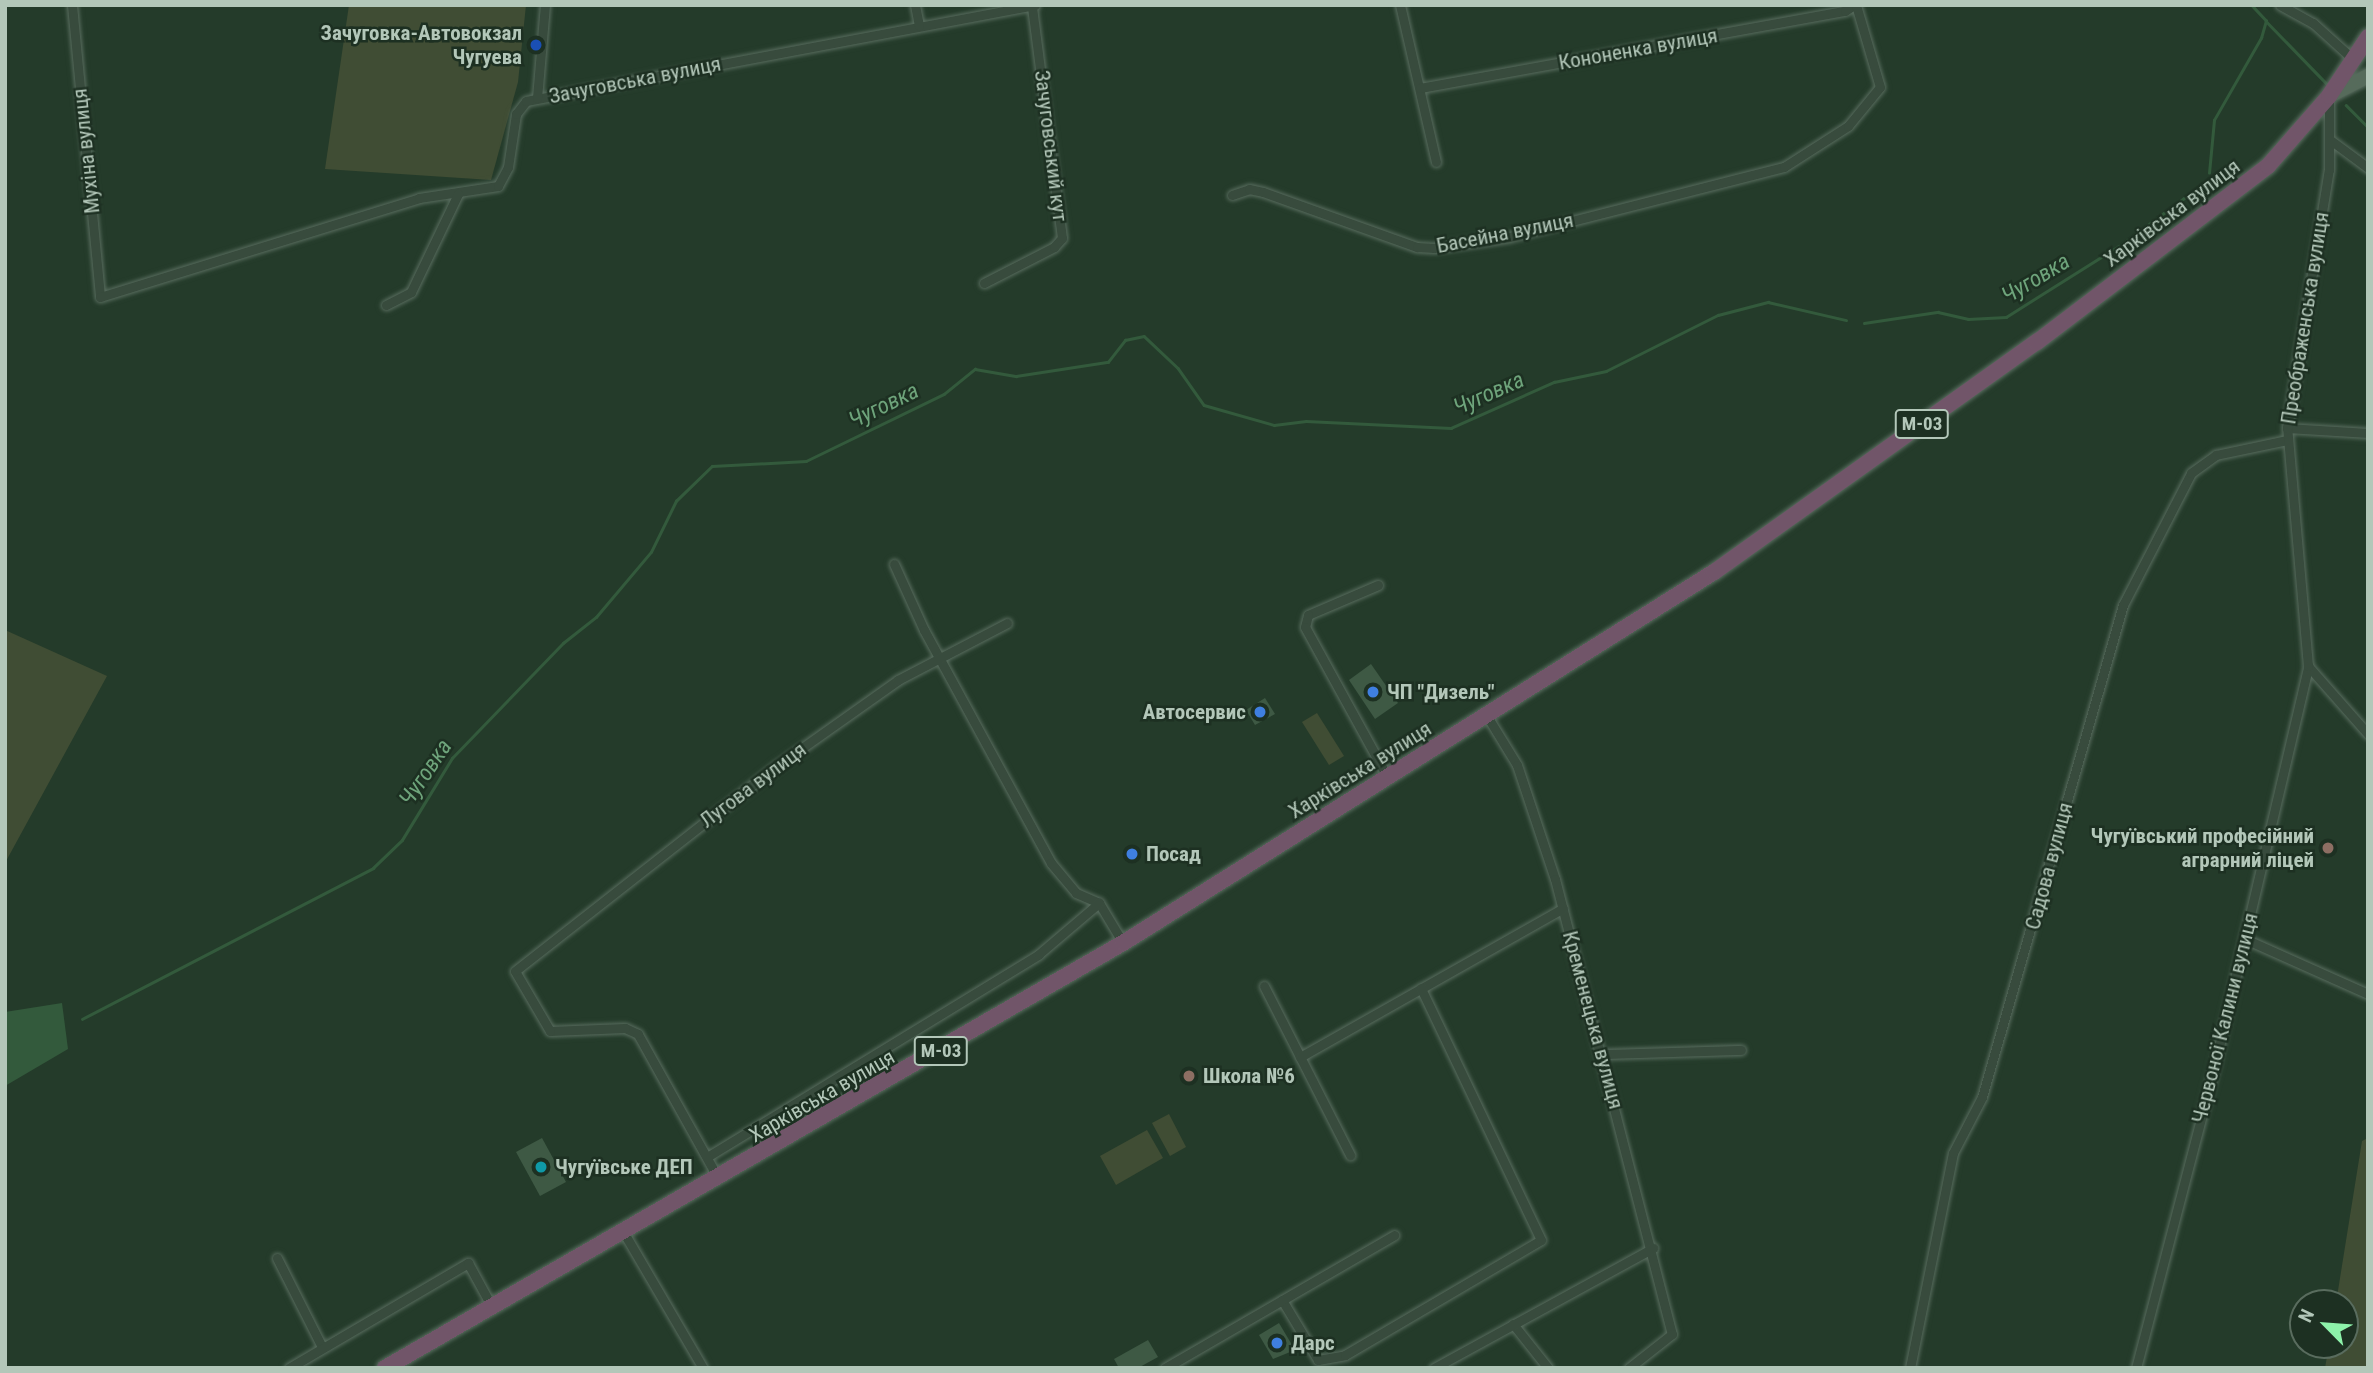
<!DOCTYPE html>
<html>
<head>
<meta charset="utf-8">
<style>
	body { margin:0 }
	#map { position:relative; width:2373px; height:1373px; overflow:hidden; background:#243b2a; font-family:"Roboto Condensed",sans-serif }
	div>[style] { position:absolute }
	.green>* { inset:0; background:#404d34 }
	.water>* { inset:0; background:#335a3c }
	.stream>* { height:2.5px; margin:-1.25px; padding:0 1.25px; transform-origin:1.25px; border-radius:1.25px; background:#335a3c }
	.building>* { inset:0; background:#3e5944 }
	.roads { filter:drop-shadow(0 0 2px #586c5e) drop-shadow(0 0 2px #586c5e) }
	.street>* { height:9px; margin:-4.5px; padding:0 4.5px; transform-origin:4.5px; border-radius:4.5px; background:#384b3d }
	.primary>* { height:14px; margin:-7px; padding:0 7px; transform-origin:7px; border-radius:7px; background:#566b5b }
	.highway>* { height:16px; margin:-8px; padding:0 8px; transform-origin:8px; border-radius:8px; background:#715569 }
	.dots>* { width:19px; height:19px; translate:-50% -50%; box-sizing:border-box; border:4px solid #1d3022; border-radius:50% }
	span { translate:-50% -50%; white-space:nowrap; text-align:center; line-height:1.15; -webkit-text-stroke:5px #1d3022; paint-order:stroke }
	.shield-label span { padding:2px 5px; background:#1d3022; border:2px solid; border-radius:5px; -webkit-text-stroke-width:0 }
	.shield-label { font-size:19px; color:#b3c7b9; font-weight:700 }
	.poi-label { font-size:21px; color:#b3c7b9; font-weight:700 }
	.right { translate:-100% -50%; text-align:right }
	.left { translate:0 -50%; text-align:left }
	.street-label { font-size:21px; color:#b3c7b9 }
	.water-label { font-size:23px; color:#6ea47b; font-style:italic }
	.frame { position:absolute; inset:0; border:7px solid #b3c7b9; pointer-events:none }
	.north { position:absolute; left:2289px; top:1289px; width:70px; height:70px; box-sizing:border-box; background:#1d3022; border:2px solid #596c5e; border-radius:50%; rotate:295deg; font-size:19px; font-weight:700; line-height:28px; text-align:center; color:#b3c7b9 }
	.north::after { content:''; display:block; margin:auto; width:24px; height:32px; background:#8df2aa; clip-path:polygon(50% 0,100% 100%,50% 72%,0 100%) }
</style>
</head>
<body>
<div id="map">
	<div class="green">
		<i style="clip-path:polygon(349px 5px,526px 5px,518px 82px,491px 180px,325px 169px)"></i>
		<i style="clip-path:polygon(5px 630px,107px 676px,5px 863px)"></i>
		<i style="clip-path:polygon(1317px 713px,1344px 756px,1329px 765px,1302px 722px)"></i>
		<i style="clip-path:polygon(1169px 1114px,1186px 1147px,1170px 1156px,1152px 1123px)"></i>
		<i style="clip-path:polygon(1147px 1130px,1163px 1158px,1116px 1185px,1100px 1156px)"></i>
		<i style="clip-path:polygon(2368px 1138px,2368px 1368px,2325px 1368px,2329px 1345px,2345px 1345px,2345px 1303px,2336px 1303px,2362px 1141px)"></i>
	</div>
	<div class="water">
		<i style="clip-path:polygon(62px 1003px,68px 1049px,5px 1086px,5px 1012px)"></i>
	</div>
	<div class="stream">
		<i style="left:2266px;top:21px;width:91px;rotate:45.9deg"></i>
		<i style="left:2346px;top:105px;width:31px;rotate:45deg"></i>
		<i style="left:2209px;top:173px;width:53px;rotate:-84.6deg"></i>
		<i style="left:2214px;top:120px;width:95px;rotate:-60.2deg"></i>
		<i style="left:2261px;top:38px;width:18px;rotate:-74deg"></i>
		<i style="left:2266px;top:21px;width:22px;rotate:-133deg"></i>
		<i style="left:1864px;top:323px;width:75px;rotate:-8.5deg"></i>
		<i style="left:1938px;top:312px;width:31px;rotate:13deg"></i>
		<i style="left:1968px;top:319px;width:38px;rotate:-3deg"></i>
		<i style="left:2006px;top:317px;width:137px;rotate:-32.2deg"></i>
		<i style="left:2122px;top:244px;width:96px;rotate:-36.5deg"></i>
		<i style="left:82px;top:1019px;width:328px;rotate:-27.4deg"></i>
		<i style="left:373px;top:868px;width:40px;rotate:-44deg"></i>
		<i style="left:402px;top:840px;width:96px;rotate:-58.6deg"></i>
		<i style="left:452px;top:758px;width:160px;rotate:-46deg"></i>
		<i style="left:563px;top:643px;width:42px;rotate:-38.2deg"></i>
		<i style="left:596px;top:617px;width:85px;rotate:-49.8deg"></i>
		<i style="left:651px;top:552px;width:57px;rotate:-63.9deg"></i>
		<i style="left:676px;top:501px;width:50px;rotate:-44.2deg"></i>
		<i style="left:712px;top:466px;width:94px;rotate:-3deg"></i>
		<i style="left:806px;top:461px;width:153px;rotate:-25.9deg"></i>
		<i style="left:944px;top:394px;width:40px;rotate:-39deg"></i>
		<i style="left:975px;top:369px;width:42px;rotate:9.7deg"></i>
		<i style="left:1016px;top:376px;width:93px;rotate:-8.7deg"></i>
		<i style="left:1108px;top:362px;width:28px;rotate:-52deg"></i>
		<i style="left:1125px;top:340px;width:19px;rotate:-12deg"></i>
		<i style="left:1144px;top:336px;width:47px;rotate:43.3deg"></i>
		<i style="left:1178px;top:368px;width:45px;rotate:54.9deg"></i>
		<i style="left:1204px;top:405px;width:73px;rotate:15.9deg"></i>
		<i style="left:1274px;top:425px;width:32px;rotate:-7deg"></i>
		<i style="left:1306px;top:421px;width:145px;rotate:2.8deg"></i>
		<i style="left:1451px;top:428px;width:113px;rotate:-24.1deg"></i>
		<i style="left:1554px;top:382px;width:53px;rotate:-11.9deg"></i>
		<i style="left:1606px;top:371px;width:125px;rotate:-26.6deg"></i>
		<i style="left:1718px;top:315px;width:52px;rotate:-14.6deg"></i>
		<i style="left:1768px;top:302px;width:80px;rotate:13deg"></i>
	</div>
	<div class="building">
		<i style="clip-path:polygon(1371px 664px,1398px 703px,1375px 719px,1349px 680px)"></i>
		<i style="clip-path:polygon(1265px 698px,1275px 714px,1255px 725px,1246px 710px)"></i>
		<i style="clip-path:polygon(542px 1138px,566px 1182px,540px 1196px,516px 1152px)"></i>
		<i style="clip-path:polygon(1279px 1323px,1295px 1350px,1273px 1359px,1259px 1335px)"></i>
		<i style="clip-path:polygon(1148px 1340px,1158px 1357px,1138px 1368px,1119px 1368px,1114px 1359px)"></i>
	</div>
	<div class="roads">
		<div class="street">
			<i style="left:72px;top:5px;width:293px;rotate:84.5deg"></i>
			<i style="left:100px;top:297px;width:334px;rotate:-17.2deg"></i>
			<i style="left:419px;top:198px;width:80px;rotate:-8.6deg"></i>
			<i style="left:498px;top:186px;width:21px;rotate:-62deg"></i>
			<i style="left:508px;top:167px;width:54px;rotate:-81.4deg"></i>
			<i style="left:516px;top:114px;width:16px;rotate:-52deg"></i>
			<i style="left:526px;top:101px;width:518px;rotate:-10.68deg"></i>
			<i style="left:915px;top:5px;width:21px;rotate:79deg"></i>
			<i style="left:1400px;top:5px;width:161px;rotate:77.1deg"></i>
			<i style="left:2280px;top:5px;width:38px;rotate:29deg"></i>
			<i style="left:2313px;top:23px;width:55px;rotate:42.1deg"></i>
			<i style="left:1420px;top:88px;width:432px;rotate:-10.3deg"></i>
			<i style="left:1845px;top:11px;width:11px;rotate:-34deg"></i>
			<i style="left:537px;top:98px;width:93px;rotate:-85.1deg"></i>
			<i style="left:2329px;top:139px;width:49px;rotate:36.6deg"></i>
			<i style="left:1232px;top:195px;width:18px;rotate:-19deg"></i>
			<i style="left:1249px;top:189px;width:14px;rotate:12deg"></i>
			<i style="left:1263px;top:192px;width:164px;rotate:19.7deg"></i>
			<i style="left:1417px;top:247px;width:17px;rotate:3deg"></i>
			<i style="left:1434px;top:248px;width:76px;rotate:-8.3deg"></i>
			<i style="left:1509px;top:237px;width:284px;rotate:-14.3deg"></i>
			<i style="left:1784px;top:167px;width:76px;rotate:-32.6deg"></i>
			<i style="left:1848px;top:126px;width:50px;rotate:-50.6deg"></i>
			<i style="left:1880px;top:87px;width:85px;rotate:-106.3deg"></i>
			<i style="left:984px;top:283px;width:79px;rotate:-27.2deg"></i>
			<i style="left:1054px;top:247px;width:12px;rotate:-48deg"></i>
			<i style="left:1062px;top:238px;width:234px;rotate:-97.4deg"></i>
			<i style="left:386px;top:305px;width:28px;rotate:-27deg"></i>
			<i style="left:411px;top:292px;width:109px;rotate:-64.4deg"></i>
			<i style="left:2287px;top:428px;width:81px;rotate:3.5deg"></i>
			<i style="left:894px;top:564px;width:72px;rotate:65.6deg"></i>
			<i style="left:924px;top:630px;width:265px;rotate:61.4deg"></i>
			<i style="left:1051px;top:863px;width:39px;rotate:50deg"></i>
			<i style="left:1076px;top:893px;width:25px;rotate:23deg"></i>
			<i style="left:1099px;top:903px;width:47px;rotate:59deg"></i>
			<i style="left:1378px;top:585px;width:76px;rotate:156.8deg"></i>
			<i style="left:1308px;top:615px;width:12px;rotate:104deg"></i>
			<i style="left:1305px;top:627px;width:172px;rotate:61.2deg"></i>
			<i style="left:2308px;top:666px;width:91px;rotate:48.6deg"></i>
			<i style="left:1487px;top:716px;width:57px;rotate:58.5deg"></i>
			<i style="left:1517px;top:765px;width:120px;rotate:71.6deg"></i>
			<i style="left:1555px;top:879px;width:470px;rotate:75.6deg"></i>
			<i style="left:1672px;top:1334px;width:55px;rotate:141.7deg"></i>
			<i style="left:2245px;top:939px;width:135px;rotate:24.1deg"></i>
			<i style="left:1264px;top:986px;width:190px;rotate:63deg"></i>
			<i style="left:1603px;top:1054px;width:138px;rotate:-1.7deg"></i>
			<i style="left:1300px;top:1057px;width:302px;rotate:-29.5deg"></i>
			<i style="left:707px;top:1157px;width:389px;rotate:-31.4deg"></i>
			<i style="left:1039px;top:954px;width:79px;rotate:-40.4deg"></i>
			<i style="left:718px;top:1178px;width:165px;rotate:-119.1deg"></i>
			<i style="left:638px;top:1034px;width:14px;rotate:-155deg"></i>
			<i style="left:625px;top:1028px;width:75px;rotate:177.7deg"></i>
			<i style="left:550px;top:1031px;width:69px;rotate:-120.3deg"></i>
			<i style="left:515px;top:971px;width:334px;rotate:-38.1deg"></i>
			<i style="left:778px;top:765px;width:147px;rotate:-35.3deg"></i>
			<i style="left:898px;top:680px;width:123px;rotate:-27.6deg"></i>
			<i style="left:624px;top:1233px;width:156px;rotate:59.7deg"></i>
			<i style="left:277px;top:1258px;width:97px;rotate:63.2deg"></i>
			<i style="left:1282px;top:1300px;width:70px;rotate:59deg"></i>
			<i style="left:1318px;top:1360px;width:27px;rotate:-10deg"></i>
			<i style="left:1345px;top:1355px;width:227px;rotate:-30.4deg"></i>
			<i style="left:1541px;top:1240px;width:279px;rotate:-115.5deg"></i>
			<i style="left:1513px;top:1324px;width:56px;rotate:51.5deg"></i>
			<i style="left:289px;top:1368px;width:208px;rotate:-30.4deg"></i>
			<i style="left:468px;top:1263px;width:50px;rotate:61.4deg"></i>
			<i style="left:1165px;top:1368px;width:265px;rotate:-30.1deg"></i>
			<i style="left:1434px;top:1368px;width:250px;rotate:-28.7deg"></i>
			<i style="left:1910px;top:1368px;width:219px;rotate:-78.7deg"></i>
			<i style="left:1953px;top:1153px;width:63px;rotate:-62.6deg"></i>
			<i style="left:1982px;top:1097px;width:512px;rotate:-74.01deg"></i>
			<i style="left:2123px;top:605px;width:148px;rotate:-62.7deg"></i>
			<i style="left:2191px;top:473px;width:31px;rotate:-36deg"></i>
			<i style="left:2216px;top:455px;width:73px;rotate:-11.9deg"></i>
			<i style="left:2136px;top:1368px;width:314px;rotate:-75.4deg"></i>
			<i style="left:2215px;top:1064px;width:409px;rotate:-76.8deg"></i>
			<i style="left:2308px;top:666px;width:239px;rotate:-95deg"></i>
			<i style="left:2287px;top:428px;width:261px;rotate:-80.8deg"></i>
			<i style="left:2329px;top:170px;width:72px;rotate:-90deg"></i>
		</div>
		<div class="primary">
			<i style="left:2329px;top:96px;width:44px;rotate:-27.1deg"></i>
		</div>
		<div class="highway">
			<i style="left:385px;top:1368px;width:852px;rotate:-29.94deg"></i>
			<i style="left:1123px;top:943px;width:698px;rotate:-32.12deg"></i>
			<i style="left:1714px;top:572px;width:397px;rotate:-35.5deg"></i>
			<i style="left:2037px;top:342px;width:290px;rotate:-37.3deg"></i>
			<i style="left:2268px;top:166px;width:93px;rotate:-48.9deg"></i>
			<i style="left:2329px;top:96px;width:71px;rotate:-56.5deg"></i>
		</div>
	</div>
	<div class="dots">
		<i style="left:536px;top:45px;background:#1a4fb4"></i>
		<i style="left:1373px;top:692px;background:#3f7fe0"></i>
		<i style="left:1260px;top:712px;background:#3f7fe0"></i>
		<i style="left:2328px;top:848px;background:#8d6e63"></i>
		<i style="left:1132px;top:854px;background:#3f7fe0"></i>
		<i style="left:1189px;top:1076px;background:#8d6e63"></i>
		<i style="left:541px;top:1167px;background:#0f9aa8"></i>
		<i style="left:1277px;top:1343px;background:#3f7fe0"></i>
	</div>
	<div class="shield-label">
		<span style="left:1922px;top:424px">М-03</span>
		<span style="left:941px;top:1051px">М-03</span>
	</div>
	<div class="poi-label">
		<span class="right" style="left:522px;top:45px">Зачуговка-Автовокзал<br>Чугуева</span>
		<span class="left" style="left:1387px;top:692px">ЧП "Дизель"</span>
		<span class="right" style="left:1246px;top:712px">Автосервис</span>
		<span class="right" style="left:2314px;top:848px">Чугуївський професійний<br>аграрний ліцей</span>
		<span class="left" style="left:1146px;top:854px">Посад</span>
		<span class="left" style="left:1203px;top:1076px">Школа №6</span>
		<span class="left" style="left:555px;top:1167px">Чугуївське ДЕП</span>
		<span class="left" style="left:1291px;top:1343px">Дарс</span>
	</div>
	<div class="street-label">
		<span style="left:1638px;top:49px;rotate:-10deg">Кононенка вулиця</span>
		<span style="left:635px;top:80px;rotate:-11deg">Зачуговська вулиця</span>
		<span style="left:1051px;top:146px;rotate:83deg">Зачуговський кут</span>
		<span style="left:86px;top:151px;rotate:-96deg">Мухіна вулиця</span>
		<span style="left:2172px;top:213px;rotate:-37deg">Харківська вулиця</span>
		<span style="left:1505px;top:233px;rotate:-11deg">Басейна вулиця</span>
		<span style="left:2305px;top:318px;rotate:-81deg">Преображенська вулиця</span>
		<span style="left:1360px;top:770px;rotate:-32deg">Харківська вулиця</span>
		<span style="left:753px;top:785px;rotate:-37deg">Лугова вулиця</span>
		<span style="left:2049px;top:866px;rotate:-75deg">Садова вулиця</span>
		<span style="left:2225px;top:1018px;rotate:-76deg">Червоної Калини вулиця</span>
		<span style="left:1593px;top:1020px;rotate:75deg">Кременецька вулиця</span>
		<span style="left:822px;top:1096px;rotate:-30deg">Харківська вулиця</span>
	</div>
	<div class="water-label">
		<span style="left:2036px;top:279px;rotate:-31deg">Чуговка</span>
		<span style="left:1489px;top:394px;rotate:-24deg">Чуговка</span>
		<span style="left:884px;top:406px;rotate:-26deg">Чуговка</span>
		<span style="left:426px;top:773px;rotate:-56deg">Чуговка</span>
	</div>
	<div class="frame"></div>
	<div class="north">N</div>
</div>
</body>
</html>
